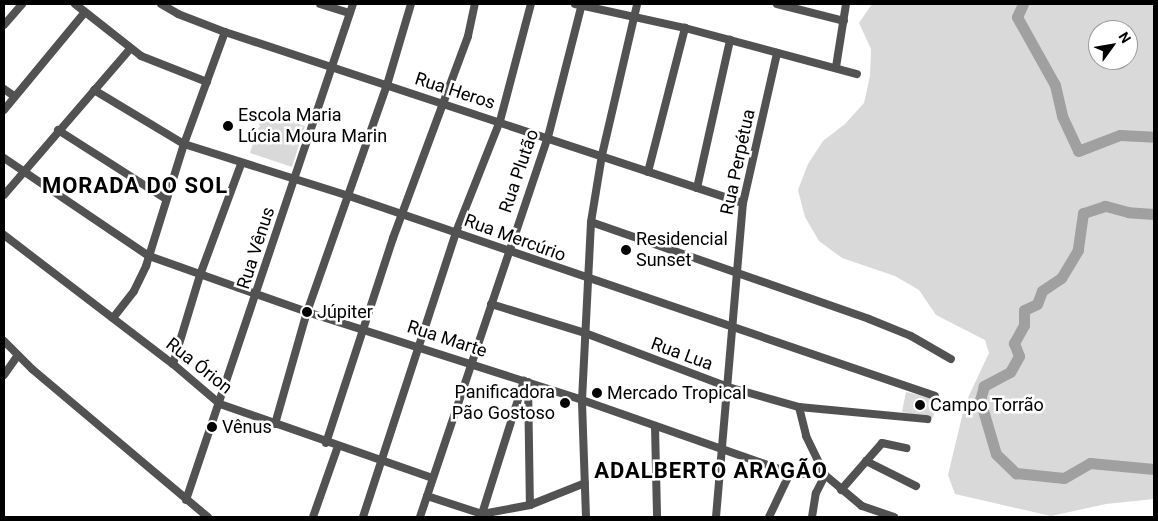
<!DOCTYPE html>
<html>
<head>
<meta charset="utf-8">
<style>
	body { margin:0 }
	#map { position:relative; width:1158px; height:521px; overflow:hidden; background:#fff; font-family:Roboto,sans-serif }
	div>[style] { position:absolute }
	.green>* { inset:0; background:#d9d9d9 }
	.river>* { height:11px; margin:-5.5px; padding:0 5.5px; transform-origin:5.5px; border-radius:5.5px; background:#a0a0a0 }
	.street>* { height:8px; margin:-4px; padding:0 4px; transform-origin:4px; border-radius:4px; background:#525252 }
	.dots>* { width:14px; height:14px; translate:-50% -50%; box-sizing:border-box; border:2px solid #fff; border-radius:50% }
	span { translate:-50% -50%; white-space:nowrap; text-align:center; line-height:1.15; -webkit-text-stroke:5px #fff; paint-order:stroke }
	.street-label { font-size:18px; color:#000 }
	.poi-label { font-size:18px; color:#000 }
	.left { translate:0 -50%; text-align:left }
	.right { translate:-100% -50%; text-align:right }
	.district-label { font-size:22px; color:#000; font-weight:700; letter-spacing:1px }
	.frame { position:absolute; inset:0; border:5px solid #000; pointer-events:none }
	.north { position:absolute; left:1088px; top:20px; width:50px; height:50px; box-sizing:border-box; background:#fff; border:1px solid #999; border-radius:50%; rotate:58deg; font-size:14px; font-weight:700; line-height:20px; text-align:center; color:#000 }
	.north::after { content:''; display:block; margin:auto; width:18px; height:22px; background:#000; clip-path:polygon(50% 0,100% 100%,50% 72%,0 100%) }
</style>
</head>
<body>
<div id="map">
	<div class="green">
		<i style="clip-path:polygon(evenodd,872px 4px,1154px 4px,1154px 499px,1106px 504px,1051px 516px,955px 494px,948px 475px,965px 404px,989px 353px,985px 340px,936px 315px,919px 290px,895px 276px,842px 258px,819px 241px,805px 217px,798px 190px,808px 164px,823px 141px,845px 124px,864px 103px,870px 76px,871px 49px,859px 23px,872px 4px,1098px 30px,1128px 30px,1128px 60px,1098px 60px,1098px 30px)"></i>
		<i style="clip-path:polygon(263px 112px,305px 126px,292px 167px,250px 153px)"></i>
		<i style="clip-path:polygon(906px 392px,937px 399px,933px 418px,902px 412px)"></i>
	</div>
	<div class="river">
		<i style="left:1023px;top:4px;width:14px;rotate:115deg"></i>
		<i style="left:1017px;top:17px;width:78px;rotate:60.8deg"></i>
		<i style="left:1055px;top:85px;width:32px;rotate:77deg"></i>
		<i style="left:1062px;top:116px;width:38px;rotate:65deg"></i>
		<i style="left:1078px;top:151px;width:45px;rotate:-20.9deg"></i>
		<i style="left:1120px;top:135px;width:34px;rotate:3deg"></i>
		<i style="left:1154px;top:214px;width:26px;rotate:-176deg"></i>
		<i style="left:1128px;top:212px;width:24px;rotate:-165deg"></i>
		<i style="left:1105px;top:206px;width:23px;rotate:162deg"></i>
		<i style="left:1083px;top:213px;width:37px;rotate:98deg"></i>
		<i style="left:1078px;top:250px;width:33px;rotate:121deg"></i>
		<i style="left:1061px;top:278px;width:23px;rotate:146deg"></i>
		<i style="left:1042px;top:291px;width:14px;rotate:111deg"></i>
		<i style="left:1037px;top:304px;width:14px;rotate:155deg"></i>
		<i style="left:1024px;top:310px;width:15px;rotate:90deg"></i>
		<i style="left:1024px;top:325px;width:21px;rotate:119deg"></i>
		<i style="left:1014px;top:343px;width:14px;rotate:69deg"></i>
		<i style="left:1019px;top:356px;width:18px;rotate:119deg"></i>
		<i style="left:1010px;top:372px;width:30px;rotate:152deg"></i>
		<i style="left:984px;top:386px;width:15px;rotate:106deg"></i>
		<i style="left:980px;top:400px;width:56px;rotate:73.5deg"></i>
		<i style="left:996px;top:454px;width:28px;rotate:44deg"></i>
		<i style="left:1016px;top:473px;width:48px;rotate:5.9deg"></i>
		<i style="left:1064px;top:478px;width:30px;rotate:-30deg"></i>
		<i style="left:1090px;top:463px;width:64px;rotate:5.4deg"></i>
	</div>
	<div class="street">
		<i style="left:75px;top:4px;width:84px;rotate:38.2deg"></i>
		<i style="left:141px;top:56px;width:71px;rotate:21.5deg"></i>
		<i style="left:161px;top:4px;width:20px;rotate:30deg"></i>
		<i style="left:178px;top:14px;width:50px;rotate:21deg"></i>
		<i style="left:225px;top:32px;width:545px;rotate:18.27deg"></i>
		<i style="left:320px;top:4px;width:31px;rotate:17deg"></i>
		<i style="left:575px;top:4px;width:113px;rotate:12.3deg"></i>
		<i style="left:685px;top:28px;width:178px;rotate:15deg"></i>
		<i style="left:777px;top:4px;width:69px;rotate:14.2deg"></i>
		<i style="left:4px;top:25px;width:28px;rotate:-49deg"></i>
		<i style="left:836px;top:67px;width:64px;rotate:-81deg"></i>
		<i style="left:4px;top:89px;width:12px;rotate:35deg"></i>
		<i style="left:94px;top:90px;width:105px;rotate:31deg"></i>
		<i style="left:184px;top:144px;width:173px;rotate:17.5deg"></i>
		<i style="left:349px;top:196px;width:619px;rotate:18.84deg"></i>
		<i style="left:4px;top:110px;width:127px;rotate:-50.4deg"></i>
		<i style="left:58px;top:130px;width:128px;rotate:32.6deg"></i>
		<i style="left:4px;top:158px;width:175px;rotate:34.1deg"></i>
		<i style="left:149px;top:256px;width:168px;rotate:19.5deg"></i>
		<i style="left:307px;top:312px;width:289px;rotate:17.7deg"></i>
		<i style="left:582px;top:400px;width:220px;rotate:19.3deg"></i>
		<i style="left:790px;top:473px;width:35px;rotate:3deg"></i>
		<i style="left:648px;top:172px;width:149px;rotate:-75.6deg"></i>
		<i style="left:697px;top:188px;width:152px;rotate:-77.4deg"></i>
		<i style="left:4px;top:195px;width:193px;rotate:-49.2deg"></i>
		<i style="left:591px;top:222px;width:294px;rotate:19.2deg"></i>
		<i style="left:869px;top:319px;width:45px;rotate:22deg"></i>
		<i style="left:911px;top:336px;width:46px;rotate:29.9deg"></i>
		<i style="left:4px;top:235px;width:213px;rotate:37.4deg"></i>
		<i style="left:173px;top:364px;width:62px;rotate:40.4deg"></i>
		<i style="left:220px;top:404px;width:225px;rotate:19.2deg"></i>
		<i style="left:491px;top:304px;width:98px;rotate:17.1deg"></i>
		<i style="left:585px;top:333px;width:153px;rotate:20.7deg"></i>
		<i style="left:728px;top:387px;width:74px;rotate:15.7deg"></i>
		<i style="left:799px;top:407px;width:129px;rotate:5.4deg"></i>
		<i style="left:113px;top:318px;width:34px;rotate:-52deg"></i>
		<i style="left:134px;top:291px;width:28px;rotate:-64deg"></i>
		<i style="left:146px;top:266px;width:128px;rotate:-72.7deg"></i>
		<i style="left:184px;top:144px;width:119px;rotate:-69.9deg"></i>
		<i style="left:4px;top:341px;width:40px;rotate:45deg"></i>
		<i style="left:32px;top:369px;width:230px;rotate:40.1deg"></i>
		<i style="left:173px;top:364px;width:93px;rotate:-73.1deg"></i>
		<i style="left:200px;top:275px;width:118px;rotate:-69.7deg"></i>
		<i style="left:4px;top:375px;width:24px;rotate:-55deg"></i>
		<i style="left:528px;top:382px;width:123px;rotate:89.1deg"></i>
		<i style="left:799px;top:407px;width:30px;rotate:76deg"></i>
		<i style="left:806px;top:436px;width:43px;rotate:64deg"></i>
		<i style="left:825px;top:475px;width:48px;rotate:40deg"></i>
		<i style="left:862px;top:506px;width:34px;rotate:19deg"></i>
		<i style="left:275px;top:424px;width:116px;rotate:-74.1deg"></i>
		<i style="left:307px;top:312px;width:241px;rotate:-70.6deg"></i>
		<i style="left:387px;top:85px;width:84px;rotate:-73.5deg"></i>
		<i style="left:655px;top:426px;width:91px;rotate:88.7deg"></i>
		<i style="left:326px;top:443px;width:216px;rotate:-71.9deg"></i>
		<i style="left:393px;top:238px;width:215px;rotate:-69.6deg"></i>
		<i style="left:468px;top:36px;width:33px;rotate:-78deg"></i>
		<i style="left:866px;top:461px;width:56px;rotate:26.6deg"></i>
		<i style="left:841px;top:490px;width:62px;rotate:-48.9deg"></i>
		<i style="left:882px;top:443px;width:25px;rotate:12deg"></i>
		<i style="left:427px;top:496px;width:58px;rotate:18.1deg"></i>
		<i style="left:482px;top:514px;width:49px;rotate:-10.6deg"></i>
		<i style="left:530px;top:505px;width:59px;rotate:-21.8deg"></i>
		<i style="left:186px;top:500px;width:523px;rotate:-71.39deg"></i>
		<i style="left:313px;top:517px;width:75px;rotate:-70.6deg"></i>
		<i style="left:363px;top:517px;width:300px;rotate:-71.9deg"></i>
		<i style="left:456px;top:232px;width:119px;rotate:-68.4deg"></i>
		<i style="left:500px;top:121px;width:121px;rotate:-75.2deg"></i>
		<i style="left:420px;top:517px;width:401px;rotate:-71.4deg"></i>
		<i style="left:548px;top:137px;width:137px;rotate:-75.7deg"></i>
		<i style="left:481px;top:517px;width:143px;rotate:-72.5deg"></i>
		<i style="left:586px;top:517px;width:117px;rotate:-92deg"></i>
		<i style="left:582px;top:400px;width:178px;rotate:-87.1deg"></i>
		<i style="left:591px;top:222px;width:68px;rotate:-80.7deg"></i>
		<i style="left:602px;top:155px;width:155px;rotate:-76.9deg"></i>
		<i style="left:716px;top:517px;width:315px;rotate:-85.1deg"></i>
		<i style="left:743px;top:203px;width:154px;rotate:-77.2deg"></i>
		<i style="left:769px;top:517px;width:49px;rotate:-64.5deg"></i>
		<i style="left:812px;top:517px;width:24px;rotate:-81deg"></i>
		<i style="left:816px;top:493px;width:20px;rotate:-63deg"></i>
	</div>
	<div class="dots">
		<i style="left:228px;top:126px;background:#000"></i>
		<i style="left:626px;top:250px;background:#000"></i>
		<i style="left:307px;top:312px;background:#000"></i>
		<i style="left:597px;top:393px;background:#000"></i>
		<i style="left:565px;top:403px;background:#000"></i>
		<i style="left:920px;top:405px;background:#000"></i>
		<i style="left:212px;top:427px;background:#000"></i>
	</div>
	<div class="street-label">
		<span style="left:455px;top:91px;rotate:18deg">Rua Heros</span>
		<span style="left:738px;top:162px;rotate:-78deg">Rua Perpétua</span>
		<span style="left:519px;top:171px;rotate:-71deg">Rua Plutão</span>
		<span style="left:515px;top:238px;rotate:20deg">Rua Mercúrio</span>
		<span style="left:256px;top:248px;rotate:-72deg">Rua Vênus</span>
		<span style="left:447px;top:339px;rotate:18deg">Rua Marte</span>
		<span style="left:682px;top:354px;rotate:20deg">Rua Lua</span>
		<span style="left:199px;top:366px;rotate:38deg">Rua Órion</span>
	</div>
	<div class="poi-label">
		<span class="left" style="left:238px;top:126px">Escola Maria<br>Lúcia Moura Marin</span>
		<span class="left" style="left:636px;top:250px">Residencial<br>Sunset</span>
		<span class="left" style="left:317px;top:312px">Júpiter</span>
		<span class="right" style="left:555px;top:403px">Panificadora<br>Pão Gostoso</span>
		<span class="left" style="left:607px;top:393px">Mercado Tropical</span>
		<span class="left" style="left:930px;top:405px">Campo Torrão</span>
		<span class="left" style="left:222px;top:427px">Vênus</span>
	</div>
	<div class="district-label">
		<span style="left:135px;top:186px">MORADA DO SOL</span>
		<span style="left:711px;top:471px">ADALBERTO ARAGÃO</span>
	</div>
	<div class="frame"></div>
	<div class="north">N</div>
</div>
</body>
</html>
